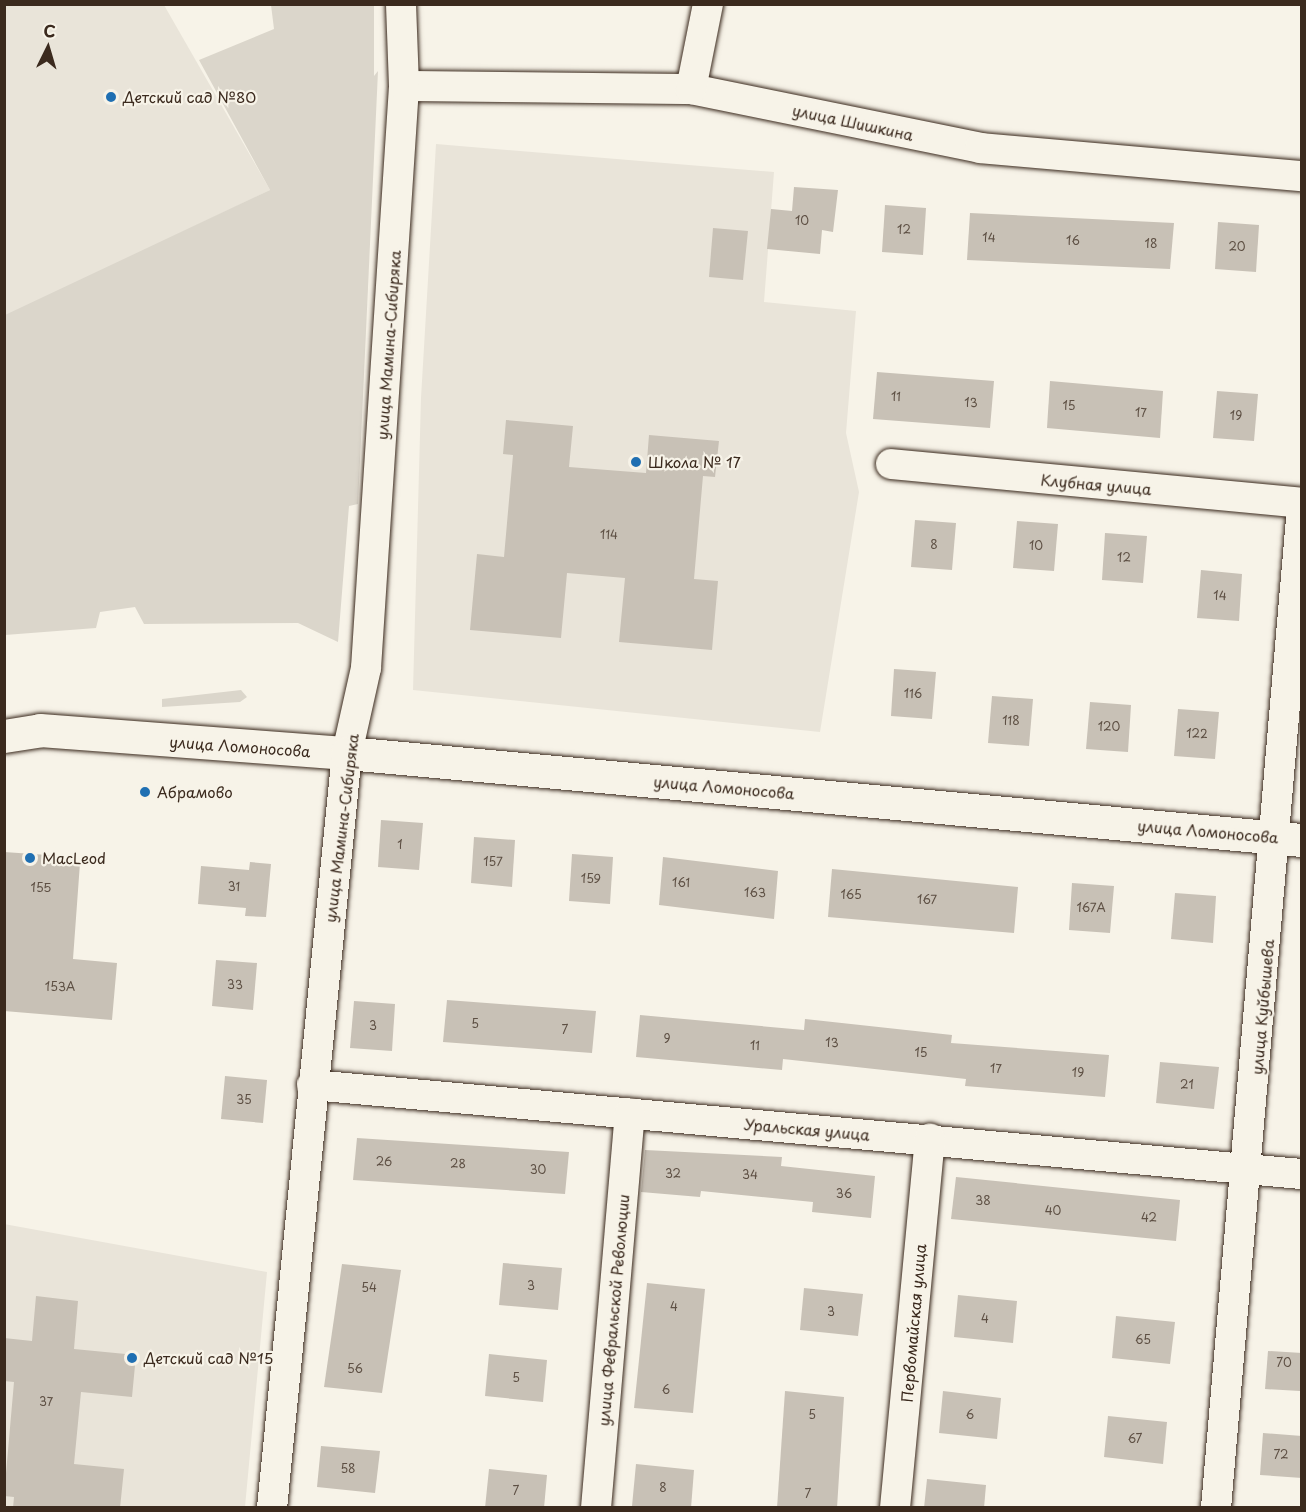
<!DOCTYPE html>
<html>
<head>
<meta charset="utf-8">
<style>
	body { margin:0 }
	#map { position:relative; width:1306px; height:1512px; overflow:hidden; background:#f7f3e8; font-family:"Playpen Sans",sans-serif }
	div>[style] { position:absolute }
	.built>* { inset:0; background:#e9e4d9 }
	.green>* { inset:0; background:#dbd6cb }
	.building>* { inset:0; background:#c8c1b6 }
	.roads { filter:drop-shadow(0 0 2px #3b2a1e) drop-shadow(0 0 2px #3b2a1e) }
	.street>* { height:30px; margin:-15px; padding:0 15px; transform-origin:15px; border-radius:15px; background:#f7f3e8 }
	.secondary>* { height:33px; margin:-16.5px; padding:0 16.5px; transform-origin:16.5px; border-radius:16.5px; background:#f7f3e8 }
	.dots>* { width:16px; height:16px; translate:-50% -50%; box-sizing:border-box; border:3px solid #f7f3e8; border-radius:50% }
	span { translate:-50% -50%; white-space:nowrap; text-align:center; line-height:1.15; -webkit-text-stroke:4.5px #f7f3e8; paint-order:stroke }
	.number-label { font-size:12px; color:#5e5044 }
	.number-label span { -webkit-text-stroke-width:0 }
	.poi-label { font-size:15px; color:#3b2a1e }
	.left { translate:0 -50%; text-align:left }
	.street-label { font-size:15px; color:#3b2a1e }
	.frame { position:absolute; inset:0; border:6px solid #3b2a1e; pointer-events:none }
	.north { position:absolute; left:18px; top:18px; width:60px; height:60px; -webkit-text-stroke:4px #f7f3e8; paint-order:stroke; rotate:5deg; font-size:16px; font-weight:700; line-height:24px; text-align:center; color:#3b2a1e }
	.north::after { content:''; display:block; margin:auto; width:21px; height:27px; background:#3b2a1e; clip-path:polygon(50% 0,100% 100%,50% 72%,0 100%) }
</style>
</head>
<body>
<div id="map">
	<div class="built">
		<i style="clip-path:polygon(4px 5px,164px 5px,270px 190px,5px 317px)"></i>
		<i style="clip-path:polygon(436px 144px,774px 172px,764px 302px,856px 311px,846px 433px,859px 492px,820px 732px,413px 690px,421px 398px)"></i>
		<i style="clip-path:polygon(4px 1224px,267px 1272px,245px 1507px,5px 1507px)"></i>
	</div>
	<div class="green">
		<i style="clip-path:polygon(271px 5px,374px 5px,374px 76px,378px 71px,358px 504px,349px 506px,338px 642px,298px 623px,144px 624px,135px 607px,100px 612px,96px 628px,5px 635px,5px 315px,270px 190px,199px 60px,274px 29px)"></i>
		<i style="clip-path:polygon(241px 690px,247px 697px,240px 702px,162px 707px,162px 699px)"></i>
	</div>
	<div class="building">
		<i style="clip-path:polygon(794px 187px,838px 190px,833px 232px,822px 230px,820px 254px,767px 249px,771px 209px,792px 211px)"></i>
		<i style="clip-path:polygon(885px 205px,926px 208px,923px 255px,882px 252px)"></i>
		<i style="clip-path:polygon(970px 213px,1174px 223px,1170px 269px,967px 260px)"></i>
		<i style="clip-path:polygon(1218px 222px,1259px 225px,1256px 272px,1215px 269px)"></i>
		<i style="clip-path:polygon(713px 228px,748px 231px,743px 280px,709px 277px)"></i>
		<i style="clip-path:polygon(877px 372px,994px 381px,990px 428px,873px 419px)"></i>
		<i style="clip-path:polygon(1050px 381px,1163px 391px,1160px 438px,1047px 428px)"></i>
		<i style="clip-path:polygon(1217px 391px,1258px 394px,1254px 441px,1213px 438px)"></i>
		<i style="clip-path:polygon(506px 420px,573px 426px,569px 467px,646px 473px,649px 435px,719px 441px,715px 477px,703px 476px,694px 579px,718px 581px,712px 650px,619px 642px,625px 578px,567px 573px,561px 638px,470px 630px,477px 554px,504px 557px,513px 455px,503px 454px)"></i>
		<i style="clip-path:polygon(915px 520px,956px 523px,952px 570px,911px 567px)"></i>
		<i style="clip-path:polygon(1017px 521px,1058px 524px,1054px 571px,1013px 568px)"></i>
		<i style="clip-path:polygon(1105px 533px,1147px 536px,1143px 583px,1102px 580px)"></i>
		<i style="clip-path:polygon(1201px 570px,1242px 574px,1239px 621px,1197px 618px)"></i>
		<i style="clip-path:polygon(894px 669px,936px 672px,932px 719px,891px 716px)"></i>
		<i style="clip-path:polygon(992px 696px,1033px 699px,1029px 746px,988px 743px)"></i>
		<i style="clip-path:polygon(1090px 702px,1131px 705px,1128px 752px,1086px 749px)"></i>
		<i style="clip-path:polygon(1178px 709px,1219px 712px,1215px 759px,1174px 756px)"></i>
		<i style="clip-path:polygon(381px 820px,423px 823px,419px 870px,378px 867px)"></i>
		<i style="clip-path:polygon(474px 837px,515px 840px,512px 887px,471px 883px)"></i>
		<i style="clip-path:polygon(4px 852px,62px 856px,61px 862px,80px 863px,73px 959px,117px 963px,112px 1020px,4px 1011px)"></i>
		<i style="clip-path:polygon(572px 854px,613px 857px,610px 904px,569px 901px)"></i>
		<i style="clip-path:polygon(663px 857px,778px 871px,774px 919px,659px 905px)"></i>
		<i style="clip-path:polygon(250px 862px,271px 864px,266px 917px,245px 916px,246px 908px,198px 904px,201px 866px,249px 870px)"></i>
		<i style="clip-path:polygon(832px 869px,1018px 887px,1014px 933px,828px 917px)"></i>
		<i style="clip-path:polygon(1072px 883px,1114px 886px,1110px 933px,1069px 930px)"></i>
		<i style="clip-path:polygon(1175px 893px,1216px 896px,1213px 943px,1171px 939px)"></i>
		<i style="clip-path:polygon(216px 960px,257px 963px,253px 1010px,212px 1006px)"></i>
		<i style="clip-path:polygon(447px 1000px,596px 1011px,592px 1053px,443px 1042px)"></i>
		<i style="clip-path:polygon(354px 1001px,395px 1004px,392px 1051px,350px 1048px)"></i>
		<i style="clip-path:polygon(640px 1015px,804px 1030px,805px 1019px,952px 1035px,951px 1043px,1109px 1055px,1105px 1097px,965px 1086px,966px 1079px,783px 1059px,782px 1070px,636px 1057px)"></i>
		<i style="clip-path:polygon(1160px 1062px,1219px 1067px,1214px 1109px,1156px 1103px)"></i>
		<i style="clip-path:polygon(225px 1076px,267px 1080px,263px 1123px,221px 1119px)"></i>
		<i style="clip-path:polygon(357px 1138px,569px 1152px,565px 1194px,353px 1180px)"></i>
		<i style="clip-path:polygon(645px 1150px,782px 1157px,781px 1166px,875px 1176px,871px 1218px,812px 1212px,813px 1202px,701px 1191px,700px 1197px,641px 1192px)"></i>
		<i style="clip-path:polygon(956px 1177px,1180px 1200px,1176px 1241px,951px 1219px)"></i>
		<i style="clip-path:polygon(503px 1263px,562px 1268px,558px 1310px,499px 1305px)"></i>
		<i style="clip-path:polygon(342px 1264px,401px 1270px,382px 1393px,324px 1387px)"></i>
		<i style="clip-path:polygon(647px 1283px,705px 1289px,693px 1413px,634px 1408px)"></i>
		<i style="clip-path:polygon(804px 1288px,863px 1294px,858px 1336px,800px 1330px)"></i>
		<i style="clip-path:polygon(958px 1295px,1017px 1301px,1013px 1343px,954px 1337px)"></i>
		<i style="clip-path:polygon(36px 1296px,78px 1301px,74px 1349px,136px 1355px,132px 1397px,81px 1392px,74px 1464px,124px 1469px,120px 1508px,13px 1508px,14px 1497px,4px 1496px,14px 1382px,4px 1381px,4px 1338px,32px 1341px)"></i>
		<i style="clip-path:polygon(1116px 1316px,1175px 1322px,1170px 1364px,1112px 1358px)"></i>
		<i style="clip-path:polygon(1268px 1351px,1302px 1353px,1300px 1391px,1265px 1389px)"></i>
		<i style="clip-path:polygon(489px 1354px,547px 1360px,543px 1402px,485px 1396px)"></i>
		<i style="clip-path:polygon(785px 1391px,844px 1397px,837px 1508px,777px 1508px)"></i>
		<i style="clip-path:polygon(943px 1391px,1001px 1398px,997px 1439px,939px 1433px)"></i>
		<i style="clip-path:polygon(1108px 1416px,1167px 1422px,1163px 1464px,1104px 1457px)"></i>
		<i style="clip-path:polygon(1263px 1433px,1302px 1436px,1302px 1478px,1260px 1475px)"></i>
		<i style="clip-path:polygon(321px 1446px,380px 1451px,375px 1493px,317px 1487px)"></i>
		<i style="clip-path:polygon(636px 1464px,694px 1470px,691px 1508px,632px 1506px)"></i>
		<i style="clip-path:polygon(489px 1469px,547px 1475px,544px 1508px,485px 1508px)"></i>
		<i style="clip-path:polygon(927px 1479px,986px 1485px,984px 1508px,924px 1508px)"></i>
	</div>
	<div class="roads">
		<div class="street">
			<i style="left:404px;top:86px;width:287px;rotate:0.6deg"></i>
			<i style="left:691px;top:89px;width:295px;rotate:11.5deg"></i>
			<i style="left:980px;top:148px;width:323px;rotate:5deg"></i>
			<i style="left:691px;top:89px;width:87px;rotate:-78.7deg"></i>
			<i style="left:891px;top:464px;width:413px;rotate:5.4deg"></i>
			<i style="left:312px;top:1085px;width:994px;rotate:5.14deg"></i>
			<i style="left:272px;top:1508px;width:759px;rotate:-84.33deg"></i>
			<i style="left:347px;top:753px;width:87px;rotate:-77.4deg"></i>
			<i style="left:366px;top:668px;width:583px;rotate:-86.26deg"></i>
			<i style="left:404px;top:86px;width:82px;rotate:-92.1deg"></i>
			<i style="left:596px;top:1508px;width:396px;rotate:-85.1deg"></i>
			<i style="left:895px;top:1508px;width:371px;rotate:-84.6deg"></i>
			<i style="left:1216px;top:1508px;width:1006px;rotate:-85.09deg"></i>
		</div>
		<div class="secondary">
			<i style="left:4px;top:736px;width:36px;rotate:-9deg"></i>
			<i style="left:40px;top:730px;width:308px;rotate:4.3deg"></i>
			<i style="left:347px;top:753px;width:959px;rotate:5.21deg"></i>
		</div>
	</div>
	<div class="dots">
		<i style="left:111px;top:97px;background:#1f6fb2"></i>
		<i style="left:636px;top:462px;background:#1f6fb2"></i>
		<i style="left:145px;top:792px;background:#1f6fb2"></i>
		<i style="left:30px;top:858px;background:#1f6fb2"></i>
		<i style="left:132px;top:1358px;background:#1f6fb2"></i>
	</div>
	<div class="number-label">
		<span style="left:802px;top:221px">10</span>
		<span style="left:904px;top:230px">12</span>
		<span style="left:989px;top:238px">14</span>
		<span style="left:1073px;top:241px">16</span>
		<span style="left:1151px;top:244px">18</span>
		<span style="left:1237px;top:247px">20</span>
		<span style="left:896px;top:397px">11</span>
		<span style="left:971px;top:403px">13</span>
		<span style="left:1069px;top:406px">15</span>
		<span style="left:1141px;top:413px">17</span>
		<span style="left:1236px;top:416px">19</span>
		<span style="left:609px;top:535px">114</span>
		<span style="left:934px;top:545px">8</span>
		<span style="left:1036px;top:546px">10</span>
		<span style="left:1124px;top:558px">12</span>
		<span style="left:1220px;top:596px">14</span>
		<span style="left:913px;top:694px">116</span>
		<span style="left:1011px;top:721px">118</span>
		<span style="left:1109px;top:727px">120</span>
		<span style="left:1197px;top:734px">122</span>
		<span style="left:400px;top:845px">1</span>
		<span style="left:493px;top:862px">157</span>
		<span style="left:591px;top:879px">159</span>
		<span style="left:681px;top:883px">161</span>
		<span style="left:234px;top:887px">31</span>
		<span style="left:41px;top:888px">155</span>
		<span style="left:755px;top:893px">163</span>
		<span style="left:851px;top:895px">165</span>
		<span style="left:927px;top:900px">167</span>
		<span style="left:1091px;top:908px">167А</span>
		<span style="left:235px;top:985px">33</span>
		<span style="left:60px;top:987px">153А</span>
		<span style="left:475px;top:1024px">5</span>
		<span style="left:373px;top:1026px">3</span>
		<span style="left:565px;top:1030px">7</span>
		<span style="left:667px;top:1039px">9</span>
		<span style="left:832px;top:1043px">13</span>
		<span style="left:755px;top:1046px">11</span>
		<span style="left:921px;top:1053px">15</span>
		<span style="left:996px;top:1069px">17</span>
		<span style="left:1078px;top:1073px">19</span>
		<span style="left:1187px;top:1085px">21</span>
		<span style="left:244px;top:1100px">35</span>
		<span style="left:384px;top:1162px">26</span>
		<span style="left:458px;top:1164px">28</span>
		<span style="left:538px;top:1170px">30</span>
		<span style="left:673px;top:1174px">32</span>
		<span style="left:750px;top:1175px">34</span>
		<span style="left:844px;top:1194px">36</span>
		<span style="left:983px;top:1201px">38</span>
		<span style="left:1053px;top:1211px">40</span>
		<span style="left:1149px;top:1218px">42</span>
		<span style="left:531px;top:1286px">3</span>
		<span style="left:369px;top:1288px">54</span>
		<span style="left:674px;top:1307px">4</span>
		<span style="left:831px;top:1312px">3</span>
		<span style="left:985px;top:1319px">4</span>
		<span style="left:1143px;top:1340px">65</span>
		<span style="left:1284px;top:1363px">70</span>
		<span style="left:355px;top:1369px">56</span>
		<span style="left:516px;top:1378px">5</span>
		<span style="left:666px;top:1390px">6</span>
		<span style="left:46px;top:1402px">37</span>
		<span style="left:812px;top:1415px">5</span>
		<span style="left:970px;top:1415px">6</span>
		<span style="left:1135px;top:1439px">67</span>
		<span style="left:1281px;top:1455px">72</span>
		<span style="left:348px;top:1469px">58</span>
		<span style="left:663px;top:1488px">8</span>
		<span style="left:516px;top:1491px">7</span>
		<span style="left:808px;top:1494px">7</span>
	</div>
	<div class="poi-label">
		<span class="left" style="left:123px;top:97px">Детский сад №80</span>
		<span class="left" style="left:648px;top:462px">Школа № 17</span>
		<span class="left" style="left:157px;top:792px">Абрамово</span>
		<span class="left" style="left:42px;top:858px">MacLeod</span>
		<span class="left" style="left:144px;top:1358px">Детский сад №15</span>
	</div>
	<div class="street-label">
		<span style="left:853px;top:122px;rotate:12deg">улица Шишкина</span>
		<span style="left:388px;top:345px;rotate:-86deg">улица Мамина-Сибиряка</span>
		<span style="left:1096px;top:484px;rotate:5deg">Клубная улица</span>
		<span style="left:240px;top:746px;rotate:4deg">улица Ломоносова</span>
		<span style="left:724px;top:787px;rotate:5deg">улица Ломоносова</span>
		<span style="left:341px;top:828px;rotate:-83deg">улица Мамина-Сибиряка</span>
		<span style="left:1208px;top:831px;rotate:5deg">улица Ломоносова</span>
		<span style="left:1262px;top:1007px;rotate:-85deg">улица Куйбышева</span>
		<span style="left:807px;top:1129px;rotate:5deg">Уральская улица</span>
		<span style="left:613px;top:1310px;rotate:-85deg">улица Февральской Революции</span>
		<span style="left:913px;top:1323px;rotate:-85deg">Первомайская улица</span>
	</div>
	<div class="frame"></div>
	<div class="north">С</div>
</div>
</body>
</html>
